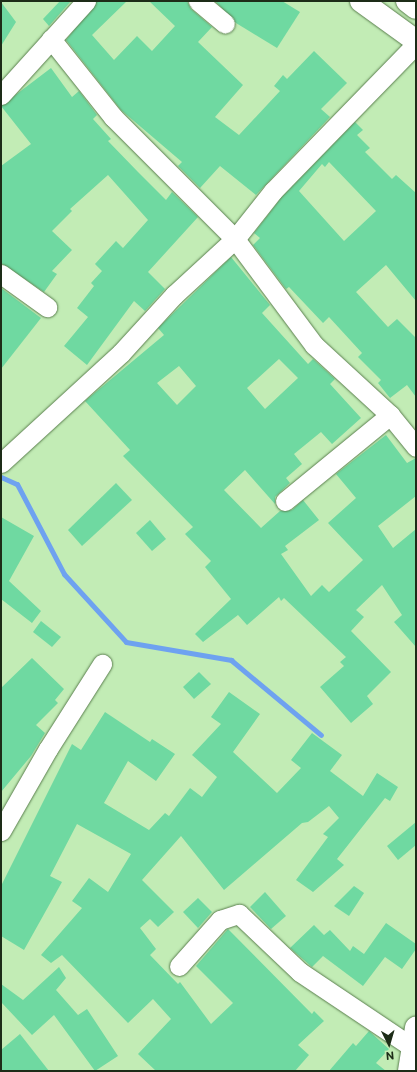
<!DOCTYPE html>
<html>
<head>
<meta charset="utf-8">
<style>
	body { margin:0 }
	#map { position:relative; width:417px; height:1072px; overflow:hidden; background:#c2ecb5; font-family:Commissioner,sans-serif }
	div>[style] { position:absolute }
	.stream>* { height:5px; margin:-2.5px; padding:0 2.5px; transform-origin:2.5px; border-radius:2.5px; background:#6ea2f0 }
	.building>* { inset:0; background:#6fd9a1 }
	.roads { filter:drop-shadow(0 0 1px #5a7f4e) drop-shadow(0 0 1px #5a7f4e) }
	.minor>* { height:19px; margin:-9.5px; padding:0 9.5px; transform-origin:9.5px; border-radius:9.5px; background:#fff }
	.tertiary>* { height:22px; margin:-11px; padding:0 11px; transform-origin:11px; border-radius:11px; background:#fff }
	.secondary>* { height:22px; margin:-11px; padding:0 11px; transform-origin:11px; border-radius:11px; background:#fff }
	span { translate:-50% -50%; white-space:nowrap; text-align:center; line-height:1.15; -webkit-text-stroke:3px #c2ecb5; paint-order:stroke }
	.frame { position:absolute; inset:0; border:2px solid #1d2c18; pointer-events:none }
	.north { position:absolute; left:369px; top:1024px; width:40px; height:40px; -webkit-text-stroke:3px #c2ecb5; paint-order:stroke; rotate:175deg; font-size:11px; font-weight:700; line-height:16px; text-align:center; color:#1d2c18 }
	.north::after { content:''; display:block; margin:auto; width:14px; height:18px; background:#1d2c18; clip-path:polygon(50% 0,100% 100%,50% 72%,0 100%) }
</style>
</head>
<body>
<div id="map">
	<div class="stream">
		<i style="left:1px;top:477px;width:17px;rotate:24deg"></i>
		<i style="left:17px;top:484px;width:102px;rotate:62.4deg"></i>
		<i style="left:64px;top:574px;width:92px;rotate:47.6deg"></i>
		<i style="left:126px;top:642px;width:107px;rotate:9.7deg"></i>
		<i style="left:231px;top:660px;width:117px;rotate:39.8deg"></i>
	</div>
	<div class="building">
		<i style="clip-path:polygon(60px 1px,71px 1px,49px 26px,43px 19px)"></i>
		<i style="clip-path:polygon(97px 1px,127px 1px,92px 35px,114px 60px,137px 36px,152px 51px,175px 26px,149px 1px,187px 1px,191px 9px,212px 27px,198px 42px,243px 85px,215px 117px,239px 135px,280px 91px,274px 86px,283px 75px,287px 79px,314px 51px,347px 83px,321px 109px,330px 117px,256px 195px,220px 166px,200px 188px,178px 166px,182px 162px,121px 110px,66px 40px)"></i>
		<i style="clip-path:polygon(215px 1px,282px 1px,300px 12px,277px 48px,236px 23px)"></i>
		<i style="clip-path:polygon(1px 2px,16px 22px,1px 46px)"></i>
		<i style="clip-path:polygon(51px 68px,72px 97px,79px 91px,97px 115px,93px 119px,111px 139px,108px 141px,138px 172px,166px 200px,172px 192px,198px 217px,148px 272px,165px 289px,145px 311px,134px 301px,87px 365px,64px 346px,88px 317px,77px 308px,94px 286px,91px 283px,102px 271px,95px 264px,116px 241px,123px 248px,148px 220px,108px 175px,70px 209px,72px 211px,52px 231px,72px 250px,52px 271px,57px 274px,44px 292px,1px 263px,1px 166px,31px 144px,1px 106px)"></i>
		<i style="clip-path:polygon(evenodd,355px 122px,363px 130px,357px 135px,370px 148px,365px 152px,392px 179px,396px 175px,416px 193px,416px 301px,386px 265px,356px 292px,388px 327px,397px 319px,416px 338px,416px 397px,407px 385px,390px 398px,378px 383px,381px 380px,358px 357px,362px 353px,329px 317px,323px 323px,289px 287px,286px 289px,253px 245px,260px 238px,254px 233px,281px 198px,355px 122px,329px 162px,376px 211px,344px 241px,299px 191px,322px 164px,325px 167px,329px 162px)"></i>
		<i style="clip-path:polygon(evenodd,231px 257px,270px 305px,262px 313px,308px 364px,313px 359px,335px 379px,330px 384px,361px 418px,332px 444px,321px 432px,294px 454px,302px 464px,286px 478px,290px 483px,275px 497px,275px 504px,245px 470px,224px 490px,261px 528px,280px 511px,292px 510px,303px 500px,319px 520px,285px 546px,288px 550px,281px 554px,311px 596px,322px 585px,329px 592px,363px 560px,328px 523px,356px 498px,336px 474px,386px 435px,407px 463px,416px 458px,416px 496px,378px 526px,393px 548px,416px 529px,416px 647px,394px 622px,402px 615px,382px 585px,356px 610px,364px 617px,351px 631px,391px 672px,367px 696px,373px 704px,351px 723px,320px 687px,344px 666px,340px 662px,346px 657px,284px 598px,281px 601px,279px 597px,247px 625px,238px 615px,203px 642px,195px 634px,231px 599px,205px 567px,211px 561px,185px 534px,193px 527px,123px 456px,130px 450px,85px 401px,164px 335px,158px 328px,231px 257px,279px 359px,298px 378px,265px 409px,247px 388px,279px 359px,231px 257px,179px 366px,196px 386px,177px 405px,157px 383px,179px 366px)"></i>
		<i style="clip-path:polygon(1px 288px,41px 318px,1px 369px)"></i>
		<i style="clip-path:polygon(116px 483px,132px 500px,82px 546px,68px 530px)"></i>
		<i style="clip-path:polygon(1px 517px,34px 536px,9px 581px,41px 611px,32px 623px,1px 599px)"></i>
		<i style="clip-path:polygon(150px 520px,166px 539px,152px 551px,136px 533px)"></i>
		<i style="clip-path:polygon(41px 621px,61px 637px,52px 647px,33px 632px)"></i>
		<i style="clip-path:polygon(32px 658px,64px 689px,55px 700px,58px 703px,36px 725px,45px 733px,31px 756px,1px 792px,1px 688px)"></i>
		<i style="clip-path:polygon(199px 672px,211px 684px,194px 699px,183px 687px)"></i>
		<i style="clip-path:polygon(229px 692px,260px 714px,233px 752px,277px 793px,301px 768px,291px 760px,312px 733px,342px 755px,330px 771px,363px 796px,377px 773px,398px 787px,390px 801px,385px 798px,337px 859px,344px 865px,313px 892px,296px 880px,328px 837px,323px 834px,339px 818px,329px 806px,308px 822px,302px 823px,224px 890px,181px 836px,142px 880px,174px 912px,158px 927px,150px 919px,140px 928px,156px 949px,150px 955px,178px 984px,180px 982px,211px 1024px,233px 1003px,196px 966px,228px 929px,312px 1014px,314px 1011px,324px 1021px,298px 1045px,309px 1055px,295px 1071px,156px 1071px,138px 1054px,171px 1019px,153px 999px,128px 1023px,62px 955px,51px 963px,41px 955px,82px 908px,72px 901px,89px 878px,108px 892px,131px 854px,77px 824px,50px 876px,62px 882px,24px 950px,1px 936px,1px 886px,72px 744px,81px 750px,105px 712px,150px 742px,152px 739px,175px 754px,156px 781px,128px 761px,104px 803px,149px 830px,165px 813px,169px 816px,190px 788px,202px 797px,217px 777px,192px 755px,221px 724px,211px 717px)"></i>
		<i style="clip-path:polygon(416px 822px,416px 845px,398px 860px,387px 846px)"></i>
		<i style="clip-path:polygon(354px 886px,364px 893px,349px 916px,334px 906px)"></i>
		<i style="clip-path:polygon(265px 892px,286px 916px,271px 929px,250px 907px)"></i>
		<i style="clip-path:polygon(198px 898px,212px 912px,198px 928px,183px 912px)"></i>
		<i style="clip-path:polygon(386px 923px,416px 944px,416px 949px,402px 969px,385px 957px,363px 986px,323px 956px,312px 967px,290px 948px,314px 925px,324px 935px,330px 930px,350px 951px,353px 946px,364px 954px)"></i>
		<i style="clip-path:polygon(59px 967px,66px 978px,56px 990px,78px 1015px,87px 1009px,118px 1056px,95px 1071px,54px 1015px,32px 1035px,1px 1002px,1px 984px,23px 1000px)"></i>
		<i style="clip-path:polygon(369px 1031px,389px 1049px,376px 1063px,386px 1071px,329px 1071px,353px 1043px,356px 1046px)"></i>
		<i style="clip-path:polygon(20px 1034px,49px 1071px,1px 1071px,1px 1050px)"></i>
	</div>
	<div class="roads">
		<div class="minor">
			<i style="left:198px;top:1px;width:35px;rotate:40deg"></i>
			<i style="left:51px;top:39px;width:100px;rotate:51.5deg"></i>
			<i style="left:113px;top:117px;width:173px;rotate:45deg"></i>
			<i style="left:235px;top:239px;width:132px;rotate:53.3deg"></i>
			<i style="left:314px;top:345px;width:103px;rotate:42.6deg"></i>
			<i style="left:390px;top:415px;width:41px;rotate:50.9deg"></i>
			<i style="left:1px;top:95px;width:127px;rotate:-47.9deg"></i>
			<i style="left:1px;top:274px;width:57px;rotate:35.7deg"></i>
			<i style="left:1px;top:463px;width:163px;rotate:-42.5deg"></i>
			<i style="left:121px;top:353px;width:79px;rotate:-47.6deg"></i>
			<i style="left:174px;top:295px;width:83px;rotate:-42.6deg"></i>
			<i style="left:235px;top:239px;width:61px;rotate:-51.6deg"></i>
			<i style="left:273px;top:191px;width:205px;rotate:-45.8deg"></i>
			<i style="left:285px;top:501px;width:136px;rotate:-39.3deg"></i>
			<i style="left:1px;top:831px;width:95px;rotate:-60.2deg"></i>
			<i style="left:48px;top:749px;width:101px;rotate:-57.6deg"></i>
			<i style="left:179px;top:966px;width:62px;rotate:-48.3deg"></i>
			<i style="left:220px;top:920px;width:20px;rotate:-18deg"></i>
			<i style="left:239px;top:914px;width:84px;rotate:43.6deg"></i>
			<i style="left:300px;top:972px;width:135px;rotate:33.8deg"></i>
		</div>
		<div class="tertiary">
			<i style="left:409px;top:1071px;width:44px;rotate:-80.8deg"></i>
		</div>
		<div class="secondary">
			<i style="left:361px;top:1px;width:68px;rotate:36deg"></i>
			<i style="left:407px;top:1px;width:11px;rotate:38deg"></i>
		</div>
	</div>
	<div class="frame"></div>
	<div class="north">N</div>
</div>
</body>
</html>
